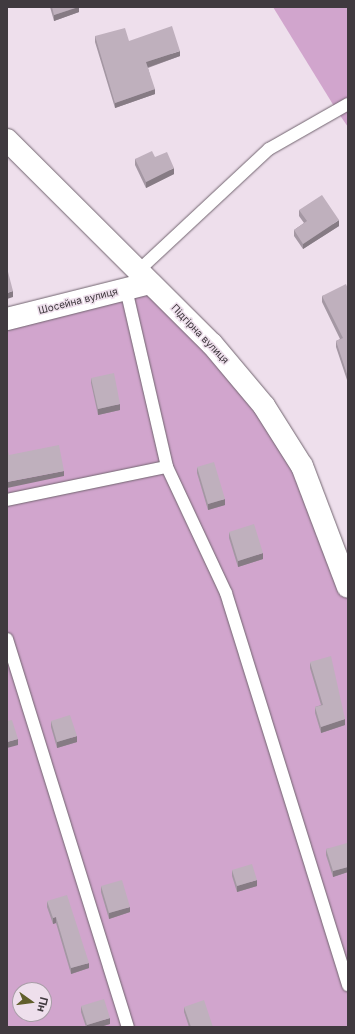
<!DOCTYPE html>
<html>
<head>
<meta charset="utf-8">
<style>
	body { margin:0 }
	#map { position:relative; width:355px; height:1034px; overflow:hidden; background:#eedfec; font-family:Inter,sans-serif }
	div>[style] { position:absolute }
	.green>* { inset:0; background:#d1a5cd }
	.roads { filter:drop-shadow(0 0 1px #71646f) drop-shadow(0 0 1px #71646f) }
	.lane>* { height:12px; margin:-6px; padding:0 6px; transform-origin:6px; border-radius:6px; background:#fff }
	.street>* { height:22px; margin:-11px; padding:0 11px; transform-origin:11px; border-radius:11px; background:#fff }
	.secondary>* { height:22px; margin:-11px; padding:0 11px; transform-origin:11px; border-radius:11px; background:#fff }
	.wall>* { inset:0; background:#a497a3 }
	.shaded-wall>* { inset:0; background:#867b84 }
	.building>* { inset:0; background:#bfb0bd }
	span { translate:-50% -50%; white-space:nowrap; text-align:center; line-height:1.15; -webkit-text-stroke:3px #eedfec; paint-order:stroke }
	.street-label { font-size:10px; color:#403a3f }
	.frame { position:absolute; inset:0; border:8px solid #403a3f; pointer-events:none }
	.north { position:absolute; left:12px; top:982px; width:40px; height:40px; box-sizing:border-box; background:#eedfec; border:1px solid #a89da7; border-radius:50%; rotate:104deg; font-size:11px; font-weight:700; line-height:16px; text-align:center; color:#403a3f }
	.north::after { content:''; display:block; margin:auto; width:14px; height:18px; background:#615f2c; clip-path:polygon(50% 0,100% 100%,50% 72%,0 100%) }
</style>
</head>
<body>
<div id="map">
	<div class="green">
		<i style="clip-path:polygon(273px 7px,348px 7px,348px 127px,337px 111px)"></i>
		<i style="clip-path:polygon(evenodd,150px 283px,264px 406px,348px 587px,348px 1027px,7px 1027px,7px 319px,150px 283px,20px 990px,44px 990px,44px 1014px,20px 1014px,20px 990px)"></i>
	</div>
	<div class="roads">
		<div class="lane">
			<i style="left:138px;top:271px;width:179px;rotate:-43deg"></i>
			<i style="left:269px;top:149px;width:91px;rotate:-29.7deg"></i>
			<i style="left:126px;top:289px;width:183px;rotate:77deg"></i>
			<i style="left:167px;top:467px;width:139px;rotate:64.9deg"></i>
			<i style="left:226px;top:593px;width:411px;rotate:72.7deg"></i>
			<i style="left:7px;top:500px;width:163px;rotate:-11.7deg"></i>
			<i style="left:7px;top:639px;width:406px;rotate:72.7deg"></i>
		</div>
		<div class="street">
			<i style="left:7px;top:319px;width:147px;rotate:-14.1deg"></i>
		</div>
		<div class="secondary">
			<i style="left:7px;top:140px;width:289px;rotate:44.9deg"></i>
			<i style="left:212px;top:344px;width:81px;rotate:50deg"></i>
			<i style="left:264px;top:406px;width:71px;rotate:57.7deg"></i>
			<i style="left:302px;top:466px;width:129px;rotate:69.2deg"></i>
		</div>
	</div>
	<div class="wall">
		<i style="clip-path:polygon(50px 7px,79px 7px,79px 12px,54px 21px)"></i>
		<i style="clip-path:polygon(95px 36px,129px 41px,180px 56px,148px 68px,155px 94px,115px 108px,95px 42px)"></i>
		<i style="clip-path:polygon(155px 157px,174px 174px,146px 188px,135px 165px,135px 159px)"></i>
		<i style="clip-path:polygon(299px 210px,339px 226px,303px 249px,294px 236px,294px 230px,304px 223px,299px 216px)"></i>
		<i style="clip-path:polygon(348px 289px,348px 383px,336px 347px,336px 341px,340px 339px,322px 302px,322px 296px)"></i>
		<i style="clip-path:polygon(91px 378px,120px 410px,98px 415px,91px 383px)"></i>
		<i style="clip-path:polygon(197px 467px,225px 505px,208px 510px,197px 473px)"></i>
		<i style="clip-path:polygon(229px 532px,263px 559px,238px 567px,229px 538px)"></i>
		<i style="clip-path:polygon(310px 662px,345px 725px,321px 733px,315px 713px,315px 707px,321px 705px,310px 668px)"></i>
		<i style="clip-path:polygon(51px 721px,77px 742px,57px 748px,51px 727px)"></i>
		<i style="clip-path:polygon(348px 846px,348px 872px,333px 877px,326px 855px,326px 849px)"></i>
		<i style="clip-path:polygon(232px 870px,257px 886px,237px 892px,232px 876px)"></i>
		<i style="clip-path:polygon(101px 886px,130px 912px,109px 919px,101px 892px)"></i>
		<i style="clip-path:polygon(47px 901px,89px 968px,71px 974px,56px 923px,53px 924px,47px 907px)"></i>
		<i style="clip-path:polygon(81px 1006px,110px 1024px,100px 1027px,86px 1027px,81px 1012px)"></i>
		<i style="clip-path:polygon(184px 1007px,213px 1027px,189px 1027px,184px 1012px)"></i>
	</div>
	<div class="shaded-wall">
		<i style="clip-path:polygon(79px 7px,79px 12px,54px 21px,54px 15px)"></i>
		<i style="clip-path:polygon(180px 51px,180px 56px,146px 68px,146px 62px)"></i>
		<i style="clip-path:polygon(155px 89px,155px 94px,115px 108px,115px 103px)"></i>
		<i style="clip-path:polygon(174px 168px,174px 174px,146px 188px,146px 182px)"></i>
		<i style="clip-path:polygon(339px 220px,339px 226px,303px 249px,303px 244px)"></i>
		<i style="clip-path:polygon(13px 291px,13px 297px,7px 299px,7px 293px)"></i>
		<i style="clip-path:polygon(120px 404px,120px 410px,98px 415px,98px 409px)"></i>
		<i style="clip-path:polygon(64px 471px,64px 476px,7px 488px,7px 482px)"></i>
		<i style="clip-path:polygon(225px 499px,225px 505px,208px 510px,208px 504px)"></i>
		<i style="clip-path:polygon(263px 553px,263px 559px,238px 567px,238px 561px)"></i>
		<i style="clip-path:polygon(345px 719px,345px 725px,321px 733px,321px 727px)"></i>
		<i style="clip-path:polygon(77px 736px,77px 742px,57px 748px,57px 742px)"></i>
		<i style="clip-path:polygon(18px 739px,18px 745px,7px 748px,7px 742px)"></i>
		<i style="clip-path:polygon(348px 867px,348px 872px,333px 877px,333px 871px)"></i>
		<i style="clip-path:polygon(257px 880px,257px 886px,237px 892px,237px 886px)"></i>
		<i style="clip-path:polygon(130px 907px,130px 912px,109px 919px,109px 913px)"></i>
		<i style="clip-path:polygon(56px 917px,56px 923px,53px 924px,53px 918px)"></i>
		<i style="clip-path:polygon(89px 963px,89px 968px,71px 974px,71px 968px)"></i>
		<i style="clip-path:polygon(110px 1018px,110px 1024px,100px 1027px,87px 1027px,87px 1025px)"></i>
	</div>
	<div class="building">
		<i style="clip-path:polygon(52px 7px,78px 7px,54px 15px)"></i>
		<i style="clip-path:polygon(172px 26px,180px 51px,146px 62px,155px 89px,115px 103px,95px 36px,125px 28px,129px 41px)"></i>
		<i style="clip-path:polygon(152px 151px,155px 157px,167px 152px,174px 168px,146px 182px,135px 159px)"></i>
		<i style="clip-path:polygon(322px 195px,339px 220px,303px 244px,294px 230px,307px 221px,299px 210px)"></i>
		<i style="clip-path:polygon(7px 268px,13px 291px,7px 293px)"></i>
		<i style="clip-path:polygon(346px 284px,348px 289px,348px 377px,336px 341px,343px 338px,322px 296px)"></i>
		<i style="clip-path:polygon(114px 373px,120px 404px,98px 409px,91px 378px)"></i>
		<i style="clip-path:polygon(59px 445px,64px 471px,7px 482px,7px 448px,9px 455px)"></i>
		<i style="clip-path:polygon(214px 462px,225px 499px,208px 504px,197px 467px)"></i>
		<i style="clip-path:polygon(254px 524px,263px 553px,238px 561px,229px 532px)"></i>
		<i style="clip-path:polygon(331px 656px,345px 719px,321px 727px,315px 707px,323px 705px,310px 662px)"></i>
		<i style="clip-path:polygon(70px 715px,77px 736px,57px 742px,51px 721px)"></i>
		<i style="clip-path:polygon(12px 720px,18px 739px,7px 742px,7px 721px)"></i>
		<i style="clip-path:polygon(347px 843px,348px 846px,348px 867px,333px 871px,326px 849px)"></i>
		<i style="clip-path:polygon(252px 864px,257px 880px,237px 886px,232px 870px)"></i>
		<i style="clip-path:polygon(122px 880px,130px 907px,109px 913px,101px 886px)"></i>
		<i style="clip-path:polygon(67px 895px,89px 963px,71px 968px,56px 917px,53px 918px,47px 901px)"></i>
		<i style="clip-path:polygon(104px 999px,110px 1018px,87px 1025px,81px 1006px)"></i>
		<i style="clip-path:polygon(204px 1000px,213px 1027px,191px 1027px,184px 1007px)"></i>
	</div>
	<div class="street-label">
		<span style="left:78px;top:301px;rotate:-14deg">Шосейна вулиця</span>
		<span style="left:200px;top:334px;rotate:46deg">Підгірна вулиця</span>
	</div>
	<div class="frame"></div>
	<div class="north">Пн</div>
</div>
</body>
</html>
